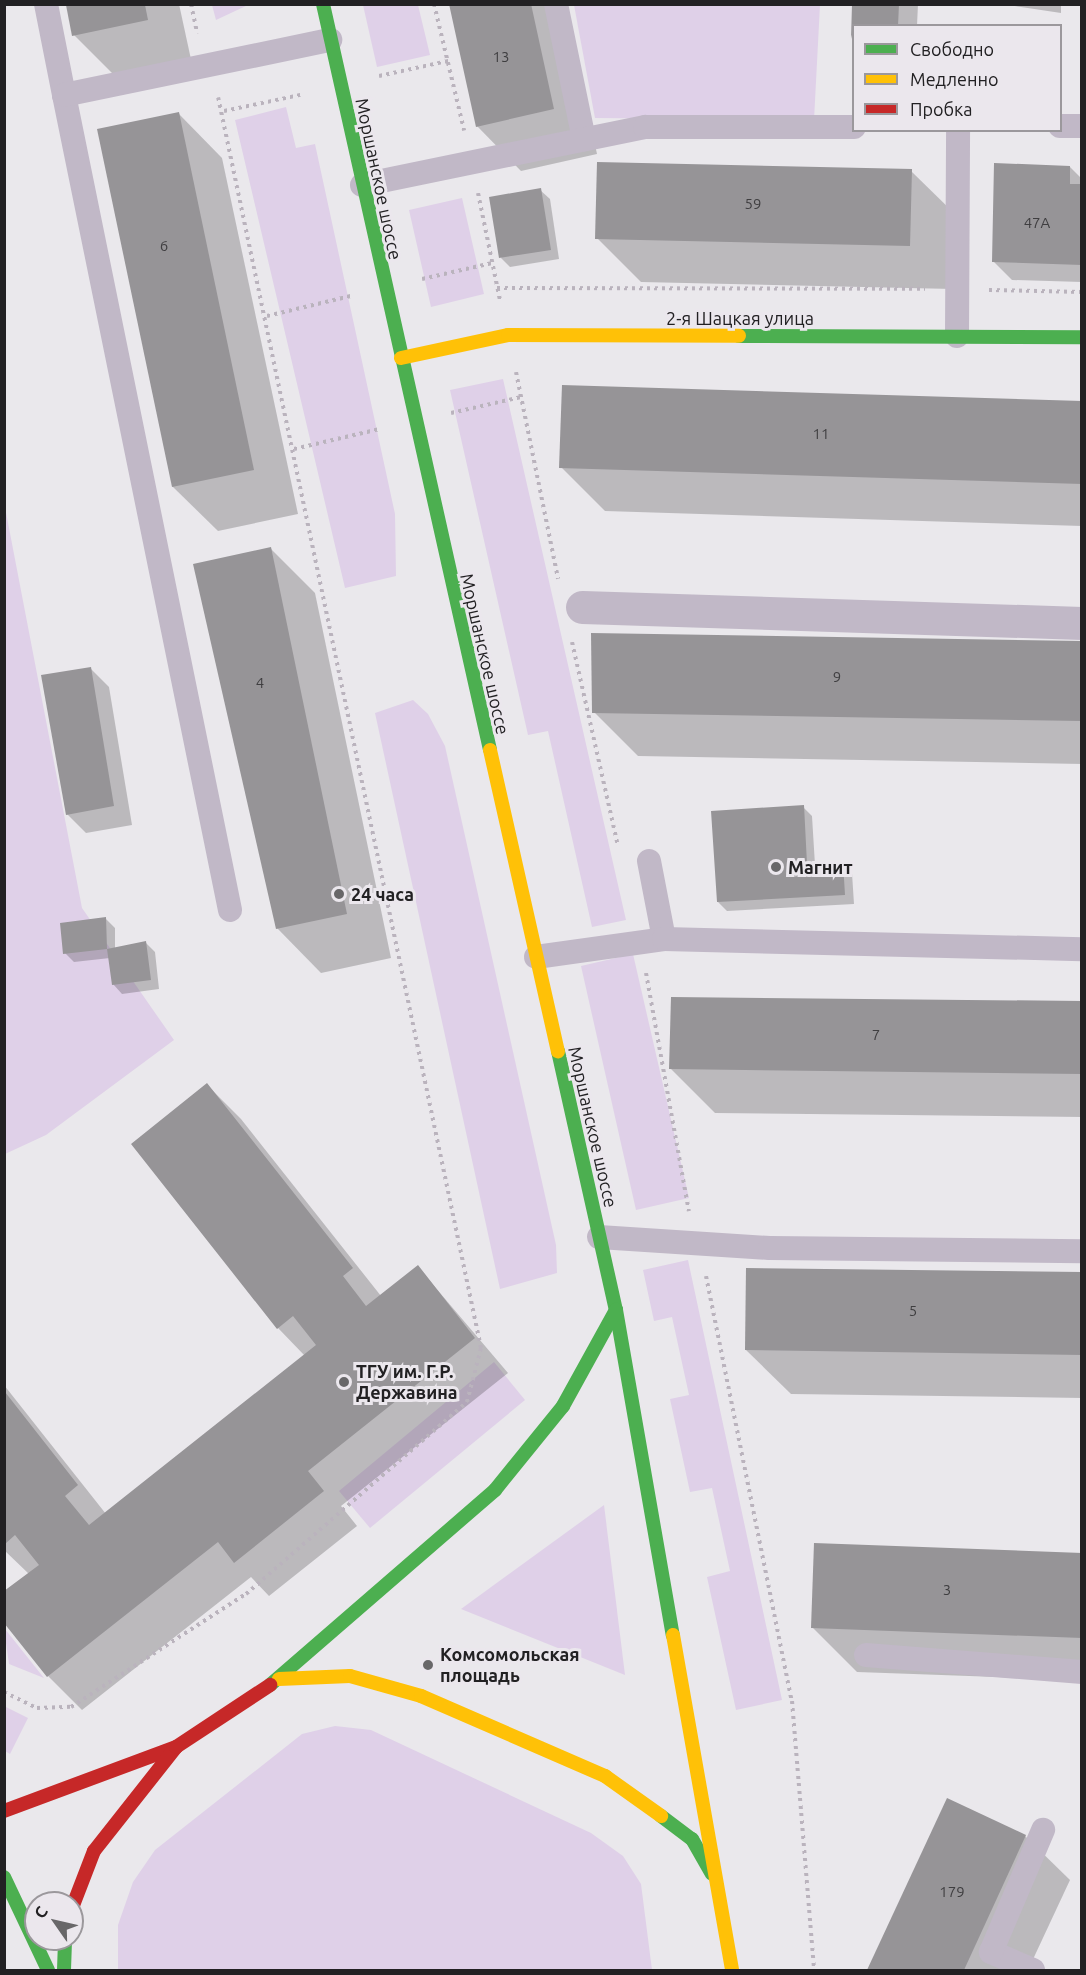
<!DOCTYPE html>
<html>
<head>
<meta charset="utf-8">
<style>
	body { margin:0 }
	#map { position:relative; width:1086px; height:1975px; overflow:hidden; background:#eae8ec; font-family:Ubuntu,sans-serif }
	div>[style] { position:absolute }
	.green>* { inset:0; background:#dfd0e8 }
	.shadow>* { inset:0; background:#0003 }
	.building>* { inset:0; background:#969497 }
	.path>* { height:4px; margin-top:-2px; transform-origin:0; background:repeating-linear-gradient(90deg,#bab3bd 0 3px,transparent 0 7.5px) }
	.lane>* { height:24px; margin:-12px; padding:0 12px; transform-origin:12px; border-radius:12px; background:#c1b8c7 }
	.street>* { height:33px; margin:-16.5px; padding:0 16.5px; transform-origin:16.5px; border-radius:16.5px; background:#c1b8c7 }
	.fast>* { height:14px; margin:-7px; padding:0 7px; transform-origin:7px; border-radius:7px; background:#4caf50 }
	.slow>* { height:14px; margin:-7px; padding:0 7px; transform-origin:7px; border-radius:7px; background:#ffc107 }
	.jam>* { height:14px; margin:-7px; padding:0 7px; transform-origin:7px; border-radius:7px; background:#c62828 }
	.dots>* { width:16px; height:16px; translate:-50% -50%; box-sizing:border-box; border:3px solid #ebe7ed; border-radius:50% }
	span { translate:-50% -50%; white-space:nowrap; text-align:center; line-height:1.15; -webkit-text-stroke:6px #ebe7ed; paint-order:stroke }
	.number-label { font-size:15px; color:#3f3e40 }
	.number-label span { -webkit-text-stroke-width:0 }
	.street-label { font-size:18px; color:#222123 }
	.poi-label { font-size:18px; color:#222123; font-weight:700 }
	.left { translate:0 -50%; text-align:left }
	.frame { position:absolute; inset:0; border:6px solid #222123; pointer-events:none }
	.legend { position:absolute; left:852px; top:24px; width:210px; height:108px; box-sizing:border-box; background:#ebe7ed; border:2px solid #9b989c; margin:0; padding:8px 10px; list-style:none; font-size:18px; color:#222123 }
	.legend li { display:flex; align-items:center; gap:12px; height:30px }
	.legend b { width:30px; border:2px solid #9b989c }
	.north { position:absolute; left:24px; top:1891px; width:60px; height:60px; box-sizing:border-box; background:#ebe7ed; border:2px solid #9b989c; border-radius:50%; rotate:304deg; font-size:16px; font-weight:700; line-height:24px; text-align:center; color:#222123 }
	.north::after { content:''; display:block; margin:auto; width:21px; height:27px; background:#686769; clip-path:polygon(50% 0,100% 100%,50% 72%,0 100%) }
</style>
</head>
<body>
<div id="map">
	<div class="green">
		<i style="clip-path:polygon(212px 5px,212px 4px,248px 5px,216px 20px)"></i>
		<i style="clip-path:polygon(363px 5px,418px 5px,430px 55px,377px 67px)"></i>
		<i style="clip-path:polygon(574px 5px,820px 5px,814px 120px,595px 118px)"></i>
		<i style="clip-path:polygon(286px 107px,296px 148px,315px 144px,395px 514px,396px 576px,345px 588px,235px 120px)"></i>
		<i style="clip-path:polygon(462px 198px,484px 294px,431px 307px,409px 210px)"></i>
		<i style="clip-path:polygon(503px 379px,626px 920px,592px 927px,548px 731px,528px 735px,450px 390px)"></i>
		<i style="clip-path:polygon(4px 502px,82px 908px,174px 1040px,46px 1135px,5px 1154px)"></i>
		<i style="clip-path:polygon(413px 700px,428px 714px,445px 746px,556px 1245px,557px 1273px,500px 1289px,375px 713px)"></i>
		<i style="clip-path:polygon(633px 954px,689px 1198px,636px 1210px,581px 966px)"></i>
		<i style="clip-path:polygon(688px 1260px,782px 1700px,736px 1710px,707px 1577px,730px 1571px,712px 1488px,690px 1492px,670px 1399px,689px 1395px,672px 1317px,654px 1321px,643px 1270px)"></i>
		<i style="clip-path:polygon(494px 1362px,525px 1400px,370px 1528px,339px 1491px)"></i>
		<i style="clip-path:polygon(604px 1505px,625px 1675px,461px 1609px)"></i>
		<i style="clip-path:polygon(4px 1629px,5px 1629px,44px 1678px,9px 1664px)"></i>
		<i style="clip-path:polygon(4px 1706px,28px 1718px,10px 1754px,5px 1751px)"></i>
		<i style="clip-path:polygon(335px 1726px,371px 1730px,591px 1833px,623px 1856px,641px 1884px,652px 1970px,118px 1970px,118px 1925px,133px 1882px,155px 1850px,302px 1734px)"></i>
	</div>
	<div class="shadow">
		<i style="clip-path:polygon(67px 4px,179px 4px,192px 64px,118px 79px,74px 35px)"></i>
		<i style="clip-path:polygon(450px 4px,565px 4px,597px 154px,521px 171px,477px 126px)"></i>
		<i style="clip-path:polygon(854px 4px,918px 4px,917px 26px,854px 26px,854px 39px,853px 38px)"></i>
		<i style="clip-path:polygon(1001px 4px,1061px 4px,1061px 13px)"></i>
		<i style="clip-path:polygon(178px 113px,222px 158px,298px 514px,218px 531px,173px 487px)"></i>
		<i style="clip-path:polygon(1070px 167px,1082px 179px,1082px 282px,1012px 280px,993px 261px)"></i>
		<i style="clip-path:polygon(911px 171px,956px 215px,953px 289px,641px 282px,597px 238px)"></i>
		<i style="clip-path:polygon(540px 190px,550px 199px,559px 259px,510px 267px,501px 258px)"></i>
		<i style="clip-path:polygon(1082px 402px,1082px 526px,605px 511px,561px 467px)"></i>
		<i style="clip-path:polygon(270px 548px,315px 593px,391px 958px,321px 973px,277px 928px)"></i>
		<i style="clip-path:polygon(1082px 643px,1082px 764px,638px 756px,594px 712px)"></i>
		<i style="clip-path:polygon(90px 668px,109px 687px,132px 825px,86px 833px,67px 814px)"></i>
		<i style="clip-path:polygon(803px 807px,812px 816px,815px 865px,843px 863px,852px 873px,854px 904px,727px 911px,718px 902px)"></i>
		<i style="clip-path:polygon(105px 918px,115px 928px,115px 949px,146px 943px,155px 952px,159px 989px,122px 994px,113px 984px,110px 958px,74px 962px,65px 953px)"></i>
		<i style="clip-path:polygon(1082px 1003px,1082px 1117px,715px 1113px,671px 1069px)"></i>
		<i style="clip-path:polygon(207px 1085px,241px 1119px,381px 1296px,418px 1267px,508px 1373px,341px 1506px,357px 1526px,269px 1596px,251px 1577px,82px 1710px,48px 1676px,29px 1574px,4px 1550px,4px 1385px,106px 1514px,305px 1356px,278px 1328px)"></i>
		<i style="clip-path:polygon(1082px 1273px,1082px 1398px,791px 1394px,746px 1350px)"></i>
		<i style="clip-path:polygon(1082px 1555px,1082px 1680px,857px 1672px,812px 1627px)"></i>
		<i style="clip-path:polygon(947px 1800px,1025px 1836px,1070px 1880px,1028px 1970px,869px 1970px)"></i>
	</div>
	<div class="building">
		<i style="clip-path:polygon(449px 4px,531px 4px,554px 109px,476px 127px)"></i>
		<i style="clip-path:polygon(852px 4px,899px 4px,898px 26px,854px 26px,851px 39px)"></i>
		<i style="clip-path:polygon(66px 5px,145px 5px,148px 20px,72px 36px)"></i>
		<i style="clip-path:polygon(179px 112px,254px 470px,172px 487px,97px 129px)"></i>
		<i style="clip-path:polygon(597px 162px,912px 169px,910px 246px,595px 239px)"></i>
		<i style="clip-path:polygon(994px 163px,1070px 166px,1070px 184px,1082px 184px,1082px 265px,992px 262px)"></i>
		<i style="clip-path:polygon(541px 188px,551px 250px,499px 258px,489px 197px)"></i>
		<i style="clip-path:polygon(562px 385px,1082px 401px,1082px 484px,559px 468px)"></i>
		<i style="clip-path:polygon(271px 547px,347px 914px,276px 929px,193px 564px)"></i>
		<i style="clip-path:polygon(591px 633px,1082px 641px,1082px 721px,592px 713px)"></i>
		<i style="clip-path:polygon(91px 667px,114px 806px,66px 815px,41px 675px)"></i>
		<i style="clip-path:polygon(804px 805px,807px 864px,843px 862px,845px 895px,717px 902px,711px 811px)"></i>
		<i style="clip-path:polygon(106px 917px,107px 949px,146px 941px,151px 980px,112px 985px,107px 949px,63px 954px,60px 923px)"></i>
		<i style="clip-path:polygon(671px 997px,1082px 1001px,1082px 1074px,669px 1069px)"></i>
		<i style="clip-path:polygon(207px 1083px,353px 1268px,343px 1276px,366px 1306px,418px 1265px,475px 1338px,308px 1471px,324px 1491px,234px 1563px,218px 1542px,47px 1677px,4px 1623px,4px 1591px,39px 1565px,15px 1535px,5px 1544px,5px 1392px,78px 1485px,65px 1496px,89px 1525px,316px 1345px,293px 1316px,277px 1329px,131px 1144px)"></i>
		<i style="clip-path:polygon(746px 1268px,1082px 1272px,1082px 1355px,745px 1350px)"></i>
		<i style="clip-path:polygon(814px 1543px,1082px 1553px,1082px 1638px,811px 1628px)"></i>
		<i style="clip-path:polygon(947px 1798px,1026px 1835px,964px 1970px,867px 1970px)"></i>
	</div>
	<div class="path">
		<i style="left:191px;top:4px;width:30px;rotate:78deg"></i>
		<i style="left:434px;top:4px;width:130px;rotate:76.6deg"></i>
		<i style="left:379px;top:76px;width:71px;rotate:-12.3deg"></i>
		<i style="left:224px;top:111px;width:78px;rotate:-11.9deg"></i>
		<i style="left:478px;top:193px;width:109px;rotate:78.4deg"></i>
		<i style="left:422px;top:279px;width:72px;rotate:-12.9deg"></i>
		<i style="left:497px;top:288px;width:428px;rotate:0.1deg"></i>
		<i style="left:989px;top:290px;width:93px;rotate:1.2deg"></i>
		<i style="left:267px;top:316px;width:86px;rotate:-13.4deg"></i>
		<i style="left:516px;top:372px;width:211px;rotate:78.5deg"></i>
		<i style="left:451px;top:413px;width:72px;rotate:-12.9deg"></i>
		<i style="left:294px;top:449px;width:88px;rotate:-13.1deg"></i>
		<i style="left:572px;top:642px;width:209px;rotate:77.3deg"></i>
		<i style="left:646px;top:973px;width:242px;rotate:79.8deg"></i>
		<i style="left:706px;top:1276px;width:434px;rotate:78.6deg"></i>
		<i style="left:792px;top:1701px;width:270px;rotate:85.3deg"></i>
		<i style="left:4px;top:1692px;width:37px;rotate:26deg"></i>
		<i style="left:37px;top:1708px;width:34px;rotate:-2deg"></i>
		<i style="left:71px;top:1707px;width:208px;rotate:-32.9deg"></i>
		<i style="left:246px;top:1594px;width:293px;rotate:-41deg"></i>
		<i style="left:467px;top:1402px;width:56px;rotate:-75.5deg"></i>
		<i style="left:481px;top:1348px;width:1278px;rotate:-101.87deg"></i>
	</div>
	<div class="lane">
		<i style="left:46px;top:4px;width:93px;rotate:78.8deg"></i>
		<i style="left:556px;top:4px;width:138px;rotate:78.3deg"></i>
		<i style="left:1060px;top:126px;width:22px"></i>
		<i style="left:362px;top:185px;width:289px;rotate:-11.6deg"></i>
		<i style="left:645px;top:127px;width:209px"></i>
		<i style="left:957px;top:336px;width:206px;rotate:-89.7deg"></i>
		<i style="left:649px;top:861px;width:79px;rotate:79.1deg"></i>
		<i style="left:230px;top:910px;width:832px;rotate:-101.51deg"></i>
		<i style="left:64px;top:95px;width:272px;rotate:-11.7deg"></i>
		<i style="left:536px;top:957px;width:129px;rotate:-8deg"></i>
		<i style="left:664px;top:939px;width:418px;rotate:1.4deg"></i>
		<i style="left:599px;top:1237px;width:171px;rotate:3.7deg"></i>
		<i style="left:770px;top:1248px;width:312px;rotate:0.6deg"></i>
		<i style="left:866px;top:1655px;width:217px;rotate:4.5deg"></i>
		<i style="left:1033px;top:1970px;width:46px;rotate:-156.8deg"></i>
		<i style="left:991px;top:1952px;width:133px;rotate:-66.9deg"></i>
	</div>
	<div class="street">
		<i style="left:582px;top:607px;width:500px;rotate:1.83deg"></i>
	</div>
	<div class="fast">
		<i style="left:323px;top:4px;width:764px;rotate:77.38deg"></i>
		<i style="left:739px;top:336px;width:343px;rotate:0.2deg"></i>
		<i style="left:558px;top:1051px;width:265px;rotate:77.4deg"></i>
		<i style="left:616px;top:1310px;width:330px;rotate:80.1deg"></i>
		<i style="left:270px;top:1685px;width:298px;rotate:-40.9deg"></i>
		<i style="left:495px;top:1490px;width:108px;rotate:-51deg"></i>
		<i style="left:563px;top:1406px;width:110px;rotate:-61.1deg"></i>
		<i style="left:661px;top:1816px;width:39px;rotate:37deg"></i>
		<i style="left:692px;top:1839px;width:40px;rotate:60.3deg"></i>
		<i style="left:4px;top:1877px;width:103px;rotate:64.7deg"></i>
		<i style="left:64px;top:1970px;width:31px;rotate:-88deg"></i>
	</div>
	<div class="slow">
		<i style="left:401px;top:358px;width:109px;rotate:-12.1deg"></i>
		<i style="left:508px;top:335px;width:231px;rotate:0.2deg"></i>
		<i style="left:490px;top:750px;width:309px;rotate:77.3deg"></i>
		<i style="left:673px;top:1635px;width:340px;rotate:80deg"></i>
		<i style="left:279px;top:1679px;width:71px;rotate:-2.4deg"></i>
		<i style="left:350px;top:1676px;width:74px;rotate:15.7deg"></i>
		<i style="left:421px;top:1696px;width:201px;rotate:23.5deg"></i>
		<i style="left:605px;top:1776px;width:69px;rotate:35.5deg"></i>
	</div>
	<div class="jam">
		<i style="left:4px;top:1811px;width:184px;rotate:-20.4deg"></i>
		<i style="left:72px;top:1908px;width:61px;rotate:-68.9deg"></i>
		<i style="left:94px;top:1851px;width:132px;rotate:-51.7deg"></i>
		<i style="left:176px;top:1747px;width:113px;rotate:-33.4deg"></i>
	</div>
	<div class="dots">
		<i style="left:776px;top:867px;background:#686769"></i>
		<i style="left:339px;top:894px;background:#686769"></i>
		<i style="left:344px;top:1382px;background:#686769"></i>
		<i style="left:428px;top:1665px;background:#686769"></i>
	</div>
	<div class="number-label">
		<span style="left:501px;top:57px">13</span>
		<span style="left:753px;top:204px">59</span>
		<span style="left:1037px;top:223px">47А</span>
		<span style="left:164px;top:246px">6</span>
		<span style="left:821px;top:434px">11</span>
		<span style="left:837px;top:677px">9</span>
		<span style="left:260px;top:683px">4</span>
		<span style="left:876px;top:1035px">7</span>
		<span style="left:913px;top:1311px">5</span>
		<span style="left:947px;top:1590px">3</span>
		<span style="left:952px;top:1892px">179</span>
	</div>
	<div class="street-label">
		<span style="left:379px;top:179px;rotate:78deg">Моршанское шоссе</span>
		<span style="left:740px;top:318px">2-я Шацкая улица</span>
		<span style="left:485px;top:654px;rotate:77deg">Моршанское шоссе</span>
		<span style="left:593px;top:1127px;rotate:77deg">Моршанское шоссе</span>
	</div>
	<div class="poi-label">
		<span class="left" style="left:788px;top:867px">Магнит</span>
		<span class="left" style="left:351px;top:894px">24 часа</span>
		<span class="left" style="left:356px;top:1382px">ТГУ им. Г.Р.<br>Державина</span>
		<span class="left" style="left:440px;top:1665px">Комсомольская<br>площадь</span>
	</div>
	<div class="frame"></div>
	<ul class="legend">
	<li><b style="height:8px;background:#4caf50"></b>Свободно</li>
	<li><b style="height:8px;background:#ffc107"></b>Медленно</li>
	<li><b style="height:8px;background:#c62828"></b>Пробка</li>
	</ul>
	<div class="north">С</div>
</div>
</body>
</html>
